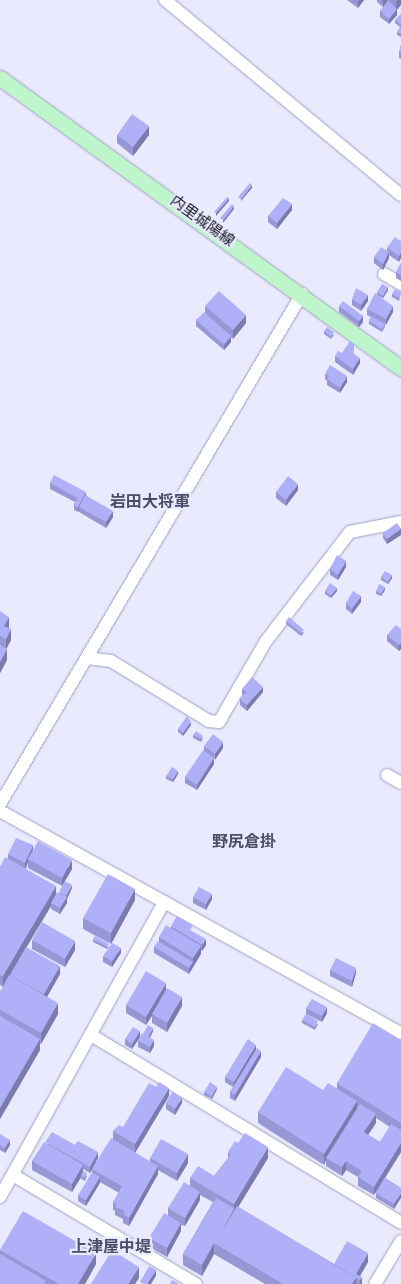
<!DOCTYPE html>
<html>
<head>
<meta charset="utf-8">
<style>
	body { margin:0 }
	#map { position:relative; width:401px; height:1284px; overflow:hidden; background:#e9eafe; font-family:Rubik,"Noto Sans JP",sans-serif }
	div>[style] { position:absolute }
	.roads { filter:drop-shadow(0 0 1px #9fa0bf) drop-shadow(0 0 1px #9fa0bf) }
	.minor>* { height:12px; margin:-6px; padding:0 6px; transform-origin:6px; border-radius:6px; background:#fff }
	.major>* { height:15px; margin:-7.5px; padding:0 7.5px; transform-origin:7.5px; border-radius:7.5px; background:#bff5ca }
	.wall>* { inset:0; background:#9797d6 }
	.shaded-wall>* { inset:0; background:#7b7bae }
	.building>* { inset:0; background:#b0b0f9 }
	span { translate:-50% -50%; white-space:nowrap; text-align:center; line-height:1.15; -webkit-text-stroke:4.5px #e9eafe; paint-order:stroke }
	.street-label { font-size:15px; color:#13141f }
	.neighbourhood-label { font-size:16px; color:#4c4d68; font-weight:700 }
</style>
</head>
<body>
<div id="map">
	<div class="roads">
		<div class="minor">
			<i style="left:165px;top:0;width:306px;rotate:39.6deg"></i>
			<i style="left:384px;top:274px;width:20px;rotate:30deg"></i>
			<i style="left:87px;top:658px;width:24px;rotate:7deg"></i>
			<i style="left:111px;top:661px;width:115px;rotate:31.5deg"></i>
			<i style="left:209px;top:721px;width:10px;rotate:6deg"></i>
			<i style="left:219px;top:722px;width:94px;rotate:-59.9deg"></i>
			<i style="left:266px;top:641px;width:138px;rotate:-52.4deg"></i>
			<i style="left:350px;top:532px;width:52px;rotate:-11.1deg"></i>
			<i style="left:387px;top:775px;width:16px;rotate:30deg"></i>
			<i style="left:0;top:804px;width:593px;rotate:-59.37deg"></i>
			<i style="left:0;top:811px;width:458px;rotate:29deg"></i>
			<i style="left:91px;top:1035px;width:363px;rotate:31.2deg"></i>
			<i style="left:13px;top:1175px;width:213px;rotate:30.8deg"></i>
			<i style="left:0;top:1197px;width:338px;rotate:-60.9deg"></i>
			<i style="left:375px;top:1284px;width:50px;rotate:-58.8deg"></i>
		</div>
		<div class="major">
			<i style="left:0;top:78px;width:495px;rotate:35.9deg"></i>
		</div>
	</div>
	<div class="wall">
		<i style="clip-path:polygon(347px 0,364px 0,358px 8px)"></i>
		<i style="clip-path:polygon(377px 0,401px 0,397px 10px,397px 15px,389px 24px,380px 17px,380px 11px,383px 7px,377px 2px)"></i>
		<i style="clip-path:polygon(401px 14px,401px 37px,397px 35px,397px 32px,400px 27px,395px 23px,395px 20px)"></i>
		<i style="clip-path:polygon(401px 45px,401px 59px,399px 58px,399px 52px)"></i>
		<i style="clip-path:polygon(117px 135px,149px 135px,133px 156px,117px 143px)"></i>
		<i style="clip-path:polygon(292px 210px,277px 229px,268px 222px,268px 216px)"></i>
		<i style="clip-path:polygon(401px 241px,399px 262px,389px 255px,389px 258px,383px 270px,374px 263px,374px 257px,387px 251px,387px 248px)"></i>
		<i style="clip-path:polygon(401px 263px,401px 281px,396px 278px,396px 272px)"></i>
		<i style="clip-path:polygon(388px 290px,383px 298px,379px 296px,393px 312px,385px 325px,385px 327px,382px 332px,369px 324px,369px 321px,371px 317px,367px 315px,367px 309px,377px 295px,377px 292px)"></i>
		<i style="clip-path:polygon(401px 292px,399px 301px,392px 297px,392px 294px)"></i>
		<i style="clip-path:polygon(352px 299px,368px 301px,361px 311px,352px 305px)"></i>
		<i style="clip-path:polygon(205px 306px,246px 323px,233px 339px,231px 337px,231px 342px,224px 350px,196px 326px,196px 320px,205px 314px)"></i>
		<i style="clip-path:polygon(339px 306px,363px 322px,359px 327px,339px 312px)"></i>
		<i style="clip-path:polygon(324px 331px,334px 335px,331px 339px,324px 334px)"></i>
		<i style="clip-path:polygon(342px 353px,354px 354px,360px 363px,353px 375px,335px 362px,335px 356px)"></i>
		<i style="clip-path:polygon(325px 374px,347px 382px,340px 393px,327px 385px,327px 381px,325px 379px)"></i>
		<i style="clip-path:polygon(50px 483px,86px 495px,113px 517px,106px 528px,79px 512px,79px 510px,78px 512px,74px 510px,74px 505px,75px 502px,50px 489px)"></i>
		<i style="clip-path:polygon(298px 490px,286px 506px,276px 498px,276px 492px)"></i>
		<i style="clip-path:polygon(401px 529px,401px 535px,387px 544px,383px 538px,383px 533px)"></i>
		<i style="clip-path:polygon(346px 567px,338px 580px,330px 575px,330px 569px)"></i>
		<i style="clip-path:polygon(381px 577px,392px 578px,388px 584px,381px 580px)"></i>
		<i style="clip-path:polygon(385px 590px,381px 596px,376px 594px,376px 591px)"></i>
		<i style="clip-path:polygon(325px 591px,337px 591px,331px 598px,325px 594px)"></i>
		<i style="clip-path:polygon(361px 602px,352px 614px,346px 609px,346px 603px)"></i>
		<i style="clip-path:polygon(0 611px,9px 627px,11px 640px,6px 648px,7px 660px,0 673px)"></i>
		<i style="clip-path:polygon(286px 621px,304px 633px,301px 636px,286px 624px)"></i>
		<i style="clip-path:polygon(401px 629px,401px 649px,399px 651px,387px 641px,387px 635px)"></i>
		<i style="clip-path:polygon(242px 689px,263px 692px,247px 711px,240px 705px,240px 699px,244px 696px,242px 694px)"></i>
		<i style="clip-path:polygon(191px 725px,183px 736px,178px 732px,178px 729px)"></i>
		<i style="clip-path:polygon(193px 735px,203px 738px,201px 742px,193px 738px)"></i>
		<i style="clip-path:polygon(204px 746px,223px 748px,214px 759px,214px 764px,197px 790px,185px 783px,185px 777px,204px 751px)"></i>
		<i style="clip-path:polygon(178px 774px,173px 782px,166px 779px,166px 776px)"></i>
		<i style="clip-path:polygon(33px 850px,72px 869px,62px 886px,28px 868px,28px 862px,26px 869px,56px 895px,72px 888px,67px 899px,67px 903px,60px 914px,51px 909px,51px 906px,26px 947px,60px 974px,47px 997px,58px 1014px,41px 1044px,40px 1043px,40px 1050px,0 1119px,0 992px,3px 987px,0 985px,0 867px,8px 859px,8px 854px)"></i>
		<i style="clip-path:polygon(193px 897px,212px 899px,206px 910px,193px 903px)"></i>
		<i style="clip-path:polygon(135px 900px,111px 944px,83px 929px,83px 918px)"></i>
		<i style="clip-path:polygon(171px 926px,206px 945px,202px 951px,201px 950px,201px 954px,189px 974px,154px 953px,154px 947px,159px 941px,159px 937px,171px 928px)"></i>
		<i style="clip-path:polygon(93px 939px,109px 947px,107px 949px,93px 942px)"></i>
		<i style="clip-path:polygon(32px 940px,75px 950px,65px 967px,32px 949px)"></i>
		<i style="clip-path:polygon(121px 953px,112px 967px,103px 962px,103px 956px)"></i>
		<i style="clip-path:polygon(330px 970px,356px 973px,352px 987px,330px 976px)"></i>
		<i style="clip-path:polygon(166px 990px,182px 1006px,167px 1032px,152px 1023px,152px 1016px,146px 1025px,126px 1013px,126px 1005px)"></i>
		<i style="clip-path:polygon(306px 1008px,327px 1013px,322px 1022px,306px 1014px)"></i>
		<i style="clip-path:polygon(302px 1020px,318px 1024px,315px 1030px,302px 1023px)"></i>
		<i style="clip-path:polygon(153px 1031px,150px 1038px,154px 1046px,150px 1053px,138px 1047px,138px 1041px)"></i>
		<i style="clip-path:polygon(140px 1037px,132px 1049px,125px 1045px,125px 1039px)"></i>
		<i style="clip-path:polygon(evenodd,401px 1040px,401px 1152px,385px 1178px,401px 1188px,394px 1209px,376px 1198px,376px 1193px,378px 1189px,374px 1195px,358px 1186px,358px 1177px,346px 1170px,342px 1176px,326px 1166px,326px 1160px,324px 1165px,258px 1123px,258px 1112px,323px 1090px,337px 1088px,337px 1083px,401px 1040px,376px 1118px,390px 1127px,380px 1142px,368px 1135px,376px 1123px,376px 1118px)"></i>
		<i style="clip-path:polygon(256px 1049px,261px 1057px,235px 1101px,230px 1098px,230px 1092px,233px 1087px,225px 1082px,225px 1077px)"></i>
		<i style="clip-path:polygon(217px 1089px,212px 1099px,204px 1095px,204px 1092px)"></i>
		<i style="clip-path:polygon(169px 1096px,135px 1153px,150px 1162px,150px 1158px,188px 1163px,177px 1181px,158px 1170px,158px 1174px,129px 1226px,123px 1223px,123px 1219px,115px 1215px,115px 1211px,113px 1210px,113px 1202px,119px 1193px,100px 1182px,86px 1206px,78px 1201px,78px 1196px,92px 1173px,92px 1169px,113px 1139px,113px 1131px,123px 1127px)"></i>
		<i style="clip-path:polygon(166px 1103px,182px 1103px,175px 1115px,166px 1109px)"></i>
		<i style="clip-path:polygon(0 1134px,10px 1145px,5px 1153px,0 1150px)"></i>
		<i style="clip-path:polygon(45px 1143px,98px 1158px,90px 1173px,83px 1169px,83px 1172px,87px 1176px,85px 1181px,81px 1179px,81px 1177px,72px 1192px,32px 1170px,32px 1161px)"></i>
		<i style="clip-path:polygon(228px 1152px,268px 1158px,238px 1207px,334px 1264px,368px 1262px,360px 1276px,362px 1284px,265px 1284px,214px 1254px,202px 1276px,183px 1265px,183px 1254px,213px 1202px,200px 1195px,200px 1200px,185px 1226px,181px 1225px,181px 1231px,167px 1257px,149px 1247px,149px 1238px,168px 1215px,168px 1208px,190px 1186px,190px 1178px,214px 1176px,228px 1158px)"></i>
		<i style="clip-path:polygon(0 1250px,96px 1264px,85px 1284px,0 1284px)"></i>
	</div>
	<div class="shaded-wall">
		<i style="clip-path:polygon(359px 0,364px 0,358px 8px,358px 2px)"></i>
		<i style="clip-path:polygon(383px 0,387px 0,387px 2px,383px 7px)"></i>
		<i style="clip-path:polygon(398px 0,401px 0,401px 5px,397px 10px,397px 15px,389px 24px,389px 19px,396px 10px,396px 2px)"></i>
		<i style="clip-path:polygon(149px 126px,149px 135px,133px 156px,133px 147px)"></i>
		<i style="clip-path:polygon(252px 185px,252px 188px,241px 201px,241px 199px)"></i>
		<i style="clip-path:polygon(229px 198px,229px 201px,216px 216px,216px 213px)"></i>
		<i style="clip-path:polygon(292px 204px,292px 210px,277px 229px,277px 223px)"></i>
		<i style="clip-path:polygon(234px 206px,234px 209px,223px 223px,223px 220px)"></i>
		<i style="clip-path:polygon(389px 252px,389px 258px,383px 270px,383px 264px)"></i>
		<i style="clip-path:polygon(401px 252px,401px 258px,399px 262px,399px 256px)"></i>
		<i style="clip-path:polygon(388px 287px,388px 290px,383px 298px,383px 296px)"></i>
		<i style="clip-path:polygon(368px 295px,368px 301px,361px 311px,361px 305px)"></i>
		<i style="clip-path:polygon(393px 306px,393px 312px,386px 325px,386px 319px)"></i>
		<i style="clip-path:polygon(246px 315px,246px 323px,233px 339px,233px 330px)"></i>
		<i style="clip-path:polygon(363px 316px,363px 322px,359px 327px,359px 321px)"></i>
		<i style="clip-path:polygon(231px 336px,231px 342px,224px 350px,224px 345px)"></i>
		<i style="clip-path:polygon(360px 358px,360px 363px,353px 375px,353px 369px)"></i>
		<i style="clip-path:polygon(347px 376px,347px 382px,340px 393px,340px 388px)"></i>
		<i style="clip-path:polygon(298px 484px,298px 490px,286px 506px,286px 500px)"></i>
		<i style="clip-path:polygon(86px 492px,86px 497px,79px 507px,79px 510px,78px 512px,78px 507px)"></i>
		<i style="clip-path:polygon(113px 511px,113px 517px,106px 528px,106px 522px)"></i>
		<i style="clip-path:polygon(401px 529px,401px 535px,387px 544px,387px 539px)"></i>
		<i style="clip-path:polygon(346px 561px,346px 567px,338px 580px,338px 575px)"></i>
		<i style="clip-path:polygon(392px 575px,392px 578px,388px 584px,388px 582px)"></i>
		<i style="clip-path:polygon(385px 587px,385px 590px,381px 596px,381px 594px)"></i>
		<i style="clip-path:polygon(337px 588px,337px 591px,331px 598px,331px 596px)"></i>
		<i style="clip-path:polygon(361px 596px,361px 602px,352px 614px,352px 609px)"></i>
		<i style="clip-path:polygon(9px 617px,9px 627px,4px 637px,4px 626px)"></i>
		<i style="clip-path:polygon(11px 629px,11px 640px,6px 650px,6px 639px)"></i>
		<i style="clip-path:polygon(401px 643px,401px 649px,399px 651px,399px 645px)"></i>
		<i style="clip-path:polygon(7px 649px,7px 660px,0 673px,0 662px)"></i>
		<i style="clip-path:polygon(263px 687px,263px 692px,247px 711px,247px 705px)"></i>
		<i style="clip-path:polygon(191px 722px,191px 725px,183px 736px,183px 733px)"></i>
		<i style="clip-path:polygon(223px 742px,223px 748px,215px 760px,215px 754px)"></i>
		<i style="clip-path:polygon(214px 758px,214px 764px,197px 790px,197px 785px)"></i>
		<i style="clip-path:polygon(178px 771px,178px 774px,173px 782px,173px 779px)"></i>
		<i style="clip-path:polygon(33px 845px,33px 850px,28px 859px,28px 862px,25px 869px,25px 863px)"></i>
		<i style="clip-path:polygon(72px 860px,72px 869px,62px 886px,62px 878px)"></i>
		<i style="clip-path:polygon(72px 885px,72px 888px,67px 899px,67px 903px,60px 914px,60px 908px)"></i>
		<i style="clip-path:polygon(56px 886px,56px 897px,51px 903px,51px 906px,3px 987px,3px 976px)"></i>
		<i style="clip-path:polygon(135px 889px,135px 900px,111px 944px,111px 933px)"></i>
		<i style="clip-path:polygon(212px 894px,212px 899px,206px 910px,206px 904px)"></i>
		<i style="clip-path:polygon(206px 939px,206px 945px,202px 951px,202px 945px)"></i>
		<i style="clip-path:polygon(75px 941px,75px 950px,65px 967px,65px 959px)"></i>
		<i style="clip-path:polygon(201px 946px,201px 954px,193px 967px,193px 958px)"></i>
		<i style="clip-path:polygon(121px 948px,121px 953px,112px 967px,112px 961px)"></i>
		<i style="clip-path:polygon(193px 962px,193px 967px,189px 974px,189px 968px)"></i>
		<i style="clip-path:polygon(60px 966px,60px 974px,44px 1002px,44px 994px)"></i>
		<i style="clip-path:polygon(356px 968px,356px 973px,352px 987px,352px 981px)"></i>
		<i style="clip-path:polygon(166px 983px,166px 992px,146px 1025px,146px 1017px)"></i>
		<i style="clip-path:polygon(182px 997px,182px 1006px,167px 1032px,167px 1023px)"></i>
		<i style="clip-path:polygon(58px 1003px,58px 1014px,41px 1044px,41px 1033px)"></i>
		<i style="clip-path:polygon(327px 1007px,327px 1013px,322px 1022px,322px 1016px)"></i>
		<i style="clip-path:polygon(153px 1028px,153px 1031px,148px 1041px,148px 1038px)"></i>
		<i style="clip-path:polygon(140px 1031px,140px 1037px,132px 1049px,132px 1044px)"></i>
		<i style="clip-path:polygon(40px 1039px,40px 1050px,0 1119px,0 1108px)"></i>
		<i style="clip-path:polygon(154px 1040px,154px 1046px,150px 1053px,150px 1047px)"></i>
		<i style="clip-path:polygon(256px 1045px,256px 1051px,234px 1088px,234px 1082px)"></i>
		<i style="clip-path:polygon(261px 1051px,261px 1057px,235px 1101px,235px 1095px)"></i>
		<i style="clip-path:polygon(217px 1087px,217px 1089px,212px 1099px,212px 1096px)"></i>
		<i style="clip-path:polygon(169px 1088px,169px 1096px,135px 1153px,135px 1144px)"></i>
		<i style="clip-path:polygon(182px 1098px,182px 1103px,175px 1115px,175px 1109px)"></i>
		<i style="clip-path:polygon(357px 1101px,357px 1112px,326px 1158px,326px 1160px,324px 1165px,324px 1154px)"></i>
		<i style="clip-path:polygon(376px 1114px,376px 1123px,364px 1141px,364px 1132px)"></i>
		<i style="clip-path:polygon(10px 1140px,10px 1145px,5px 1153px,5px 1148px)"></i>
		<i style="clip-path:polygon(401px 1143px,401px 1152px,374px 1195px,374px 1187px)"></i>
		<i style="clip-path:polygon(268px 1147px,268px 1158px,234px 1214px,221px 1233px,234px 1210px,234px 1204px)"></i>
		<i style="clip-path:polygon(98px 1152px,98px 1158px,90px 1173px,90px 1167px)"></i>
		<i style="clip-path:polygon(188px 1154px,188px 1163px,177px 1181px,177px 1173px)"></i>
		<i style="clip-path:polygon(346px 1161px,346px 1170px,342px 1176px,342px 1167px)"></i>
		<i style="clip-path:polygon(83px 1165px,83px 1174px,81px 1176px,81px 1177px,72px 1192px,72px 1184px)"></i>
		<i style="clip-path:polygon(158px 1166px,158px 1174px,129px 1226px,129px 1218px)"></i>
		<i style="clip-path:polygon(100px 1177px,100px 1183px,86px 1206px,86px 1200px)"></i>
		<i style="clip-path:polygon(200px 1192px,200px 1200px,185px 1226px,185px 1218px)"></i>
		<i style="clip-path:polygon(401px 1193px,401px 1198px,394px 1209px,394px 1204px)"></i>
		<i style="clip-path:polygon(181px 1223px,181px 1231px,167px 1257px,167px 1248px)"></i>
		<i style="clip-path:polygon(214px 1243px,214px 1254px,202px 1276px,202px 1265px)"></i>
		<i style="clip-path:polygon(96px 1253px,96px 1264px,85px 1284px,78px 1284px)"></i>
		<i style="clip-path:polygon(368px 1253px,368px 1262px,358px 1279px,356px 1274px)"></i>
		<i style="clip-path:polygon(139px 1267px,139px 1278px,135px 1284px,128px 1284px)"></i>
		<i style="clip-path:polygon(156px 1270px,156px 1276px,151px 1284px,147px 1284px)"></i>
		<i style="clip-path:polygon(362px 1277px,362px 1284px,360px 1284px,360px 1280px)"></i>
		<i style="clip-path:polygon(356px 1278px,356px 1284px,352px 1284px)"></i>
	</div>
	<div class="building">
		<i style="clip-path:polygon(388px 1px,397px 9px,389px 19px,380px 11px)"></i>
		<i style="clip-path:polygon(401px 14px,401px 23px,400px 24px,395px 20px)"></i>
		<i style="clip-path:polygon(401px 26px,401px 34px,397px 32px)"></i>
		<i style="clip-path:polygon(401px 45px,401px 53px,399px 52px)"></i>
		<i style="clip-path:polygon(132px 114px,149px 126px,133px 147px,117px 135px)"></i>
		<i style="clip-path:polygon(250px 183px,252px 185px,241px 199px,238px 197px)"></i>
		<i style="clip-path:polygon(227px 197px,229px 198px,216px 213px,214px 212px)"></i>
		<i style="clip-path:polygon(283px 198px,292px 204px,277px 223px,268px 216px)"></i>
		<i style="clip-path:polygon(232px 204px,234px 206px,223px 220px,220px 218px)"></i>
		<i style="clip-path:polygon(395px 237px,401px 241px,401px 252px,399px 256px,387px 248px)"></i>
		<i style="clip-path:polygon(381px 247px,389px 252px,383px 264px,374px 257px)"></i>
		<i style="clip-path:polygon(401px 263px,401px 275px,396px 272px)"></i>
		<i style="clip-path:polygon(382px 284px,388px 287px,383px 296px,377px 292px)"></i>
		<i style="clip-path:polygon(356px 288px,368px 295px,361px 305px,352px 299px)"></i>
		<i style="clip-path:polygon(395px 289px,401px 292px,401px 294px,399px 298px,392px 294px)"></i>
		<i style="clip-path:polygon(219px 291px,246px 315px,233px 330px,205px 306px)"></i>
		<i style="clip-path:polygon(375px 293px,393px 306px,386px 319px,367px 309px)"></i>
		<i style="clip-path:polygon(343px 301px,363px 316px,359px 321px,339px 306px)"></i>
		<i style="clip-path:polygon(204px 312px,231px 336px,224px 345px,196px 320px)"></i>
		<i style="clip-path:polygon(371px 316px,385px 324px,382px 329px,369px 321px)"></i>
		<i style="clip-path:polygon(327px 327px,334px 332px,331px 337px,324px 331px)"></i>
		<i style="clip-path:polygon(350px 341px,354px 344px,354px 354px,360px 358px,353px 369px,335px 356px,338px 351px,342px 353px)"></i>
		<i style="clip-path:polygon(330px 365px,347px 376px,340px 388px,327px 379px,329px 376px,325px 374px)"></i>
		<i style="clip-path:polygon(54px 475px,86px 492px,78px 507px,74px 505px,77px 498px,50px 483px)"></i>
		<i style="clip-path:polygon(288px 476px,298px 484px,286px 500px,276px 492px)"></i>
		<i style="clip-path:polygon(85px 495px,113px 511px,106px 522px,79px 507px)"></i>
		<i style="clip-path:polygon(397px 523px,401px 529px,387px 539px,383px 533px)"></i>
		<i style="clip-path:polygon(337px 555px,346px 561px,338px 575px,330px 569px)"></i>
		<i style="clip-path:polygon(385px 571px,392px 575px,388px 582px,381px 577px)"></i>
		<i style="clip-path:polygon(330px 583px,337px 588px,331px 596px,325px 591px)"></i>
		<i style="clip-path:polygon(379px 584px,385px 587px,381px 594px,376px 591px)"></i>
		<i style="clip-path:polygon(353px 591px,361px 596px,352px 609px,346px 603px)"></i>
		<i style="clip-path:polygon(0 611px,9px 617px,4px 626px,11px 629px,6px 639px,0 636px)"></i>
		<i style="clip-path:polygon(289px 617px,304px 630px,301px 633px,286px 621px)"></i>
		<i style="clip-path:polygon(396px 625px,401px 629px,401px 643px,399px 645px,387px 635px)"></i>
		<i style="clip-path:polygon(0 645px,7px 649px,0 662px)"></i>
		<i style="clip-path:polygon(252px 677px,263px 687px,247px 705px,240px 699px,247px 692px,242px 689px)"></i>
		<i style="clip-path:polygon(187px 716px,191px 722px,183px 733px,178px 729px)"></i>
		<i style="clip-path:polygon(196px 731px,203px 736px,201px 739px,193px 735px)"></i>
		<i style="clip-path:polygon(213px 734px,223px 742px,215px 754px,204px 746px)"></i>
		<i style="clip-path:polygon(203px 750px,214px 758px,197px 785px,185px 777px)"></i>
		<i style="clip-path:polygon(172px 767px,178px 771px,173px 779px,166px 776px)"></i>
		<i style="clip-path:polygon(16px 838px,33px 845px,25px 863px,8px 854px)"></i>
		<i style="clip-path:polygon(38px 841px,72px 860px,62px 878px,28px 859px)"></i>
		<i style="clip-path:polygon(5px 857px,56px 886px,3px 976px,0 975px,0 867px)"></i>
		<i style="clip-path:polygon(108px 874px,135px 889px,111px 933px,83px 918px)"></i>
		<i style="clip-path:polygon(65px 881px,72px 885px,66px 896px,59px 892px)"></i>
		<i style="clip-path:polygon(199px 887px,212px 894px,206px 904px,193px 897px)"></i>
		<i style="clip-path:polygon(57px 892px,67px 897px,60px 908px,51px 903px)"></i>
		<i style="clip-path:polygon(177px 916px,193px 925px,190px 930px,206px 939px,202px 945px,171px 926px)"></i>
		<i style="clip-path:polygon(42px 922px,75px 941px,65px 959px,32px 940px)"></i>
		<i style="clip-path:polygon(166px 925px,201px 946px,193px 958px,159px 937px)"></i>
		<i style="clip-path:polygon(95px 936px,109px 944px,107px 947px,93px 939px)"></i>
		<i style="clip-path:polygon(158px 941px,193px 962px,189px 968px,154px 947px)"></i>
		<i style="clip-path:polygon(112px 943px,121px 948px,112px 961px,103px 956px)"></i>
		<i style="clip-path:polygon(26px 947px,60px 966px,44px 994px,10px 975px)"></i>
		<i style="clip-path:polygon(336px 958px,356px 968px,352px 981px,330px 970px)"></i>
		<i style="clip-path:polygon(146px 971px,166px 983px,146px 1017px,126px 1005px)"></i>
		<i style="clip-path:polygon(9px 975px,58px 1003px,41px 1033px,0 1010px,0 992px)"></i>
		<i style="clip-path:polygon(167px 988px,182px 997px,167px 1023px,152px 1014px)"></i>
		<i style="clip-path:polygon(312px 999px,327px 1007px,322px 1016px,306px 1008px)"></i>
		<i style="clip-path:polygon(306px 1014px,318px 1021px,315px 1027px,302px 1020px)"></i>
		<i style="clip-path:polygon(0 1016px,40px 1039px,0 1108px)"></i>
		<i style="clip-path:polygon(373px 1023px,401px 1040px,401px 1123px,337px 1083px)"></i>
		<i style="clip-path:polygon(148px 1025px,153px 1028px,148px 1037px,143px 1034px)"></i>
		<i style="clip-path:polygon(133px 1027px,140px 1031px,132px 1044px,125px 1039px)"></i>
		<i style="clip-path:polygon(142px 1033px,154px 1040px,150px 1047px,138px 1041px)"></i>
		<i style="clip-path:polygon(248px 1039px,256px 1045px,234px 1082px,225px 1077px)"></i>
		<i style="clip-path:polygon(257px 1048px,261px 1051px,235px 1095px,230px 1092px)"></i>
		<i style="clip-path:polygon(286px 1067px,323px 1090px,328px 1083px,357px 1101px,324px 1154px,258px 1112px)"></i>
		<i style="clip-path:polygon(159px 1082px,169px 1088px,135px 1144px,113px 1131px,119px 1125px,123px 1127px,149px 1083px,156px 1087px)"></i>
		<i style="clip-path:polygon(210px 1082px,217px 1087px,212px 1096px,204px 1092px)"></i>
		<i style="clip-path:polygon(172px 1092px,182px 1098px,175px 1109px,166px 1103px)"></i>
		<i style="clip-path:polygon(360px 1104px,376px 1114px,364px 1132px,380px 1142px,391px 1124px,401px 1130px,401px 1143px,374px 1187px,358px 1177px,362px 1171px,346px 1161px,342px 1167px,326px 1158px)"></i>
		<i style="clip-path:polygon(52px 1132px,75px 1145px,78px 1141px,98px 1152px,90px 1167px,45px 1142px)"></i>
		<i style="clip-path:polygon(245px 1133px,268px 1147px,234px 1204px,190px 1178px,198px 1166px,214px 1176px,231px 1154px,228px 1152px,235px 1141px,238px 1143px)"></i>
		<i style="clip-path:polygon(0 1134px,10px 1140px,5px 1148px,0 1145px)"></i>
		<i style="clip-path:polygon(111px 1138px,158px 1166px,129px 1218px,123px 1214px,125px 1211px,115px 1207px,117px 1204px,113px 1202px,122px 1186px,92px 1169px)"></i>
		<i style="clip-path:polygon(161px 1139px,188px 1154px,177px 1173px,150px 1158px)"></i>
		<i style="clip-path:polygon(44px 1142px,83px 1165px,72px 1184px,32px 1161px)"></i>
		<i style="clip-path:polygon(83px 1171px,87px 1173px,85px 1178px,81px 1176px)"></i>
		<i style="clip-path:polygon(92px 1172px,100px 1177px,86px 1200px,78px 1196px)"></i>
		<i style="clip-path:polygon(384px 1178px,401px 1188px,401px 1193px,394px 1204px,376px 1193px)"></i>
		<i style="clip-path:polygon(184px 1182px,200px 1192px,185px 1218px,168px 1208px)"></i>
		<i style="clip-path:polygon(216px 1198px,234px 1208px,221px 1233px,237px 1206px,356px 1278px,352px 1284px,283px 1284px,214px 1243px,202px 1265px,183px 1254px)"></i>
		<i style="clip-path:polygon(23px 1211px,96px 1253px,78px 1284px,59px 1284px,0 1250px)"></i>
		<i style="clip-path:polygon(164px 1213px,181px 1223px,167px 1248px,149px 1238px)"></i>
		<i style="clip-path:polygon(347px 1241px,368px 1253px,356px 1274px,362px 1277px,360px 1280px,334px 1264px)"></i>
		<i style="clip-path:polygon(112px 1250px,139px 1267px,128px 1284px,91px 1284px)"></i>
		<i style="clip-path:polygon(0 1254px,46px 1281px,44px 1284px,0 1284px)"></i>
		<i style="clip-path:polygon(149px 1266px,156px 1270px,147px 1284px,144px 1284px,140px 1282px)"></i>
		<i style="clip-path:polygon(172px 1280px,178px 1283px,178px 1284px,170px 1284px)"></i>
	</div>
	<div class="street-label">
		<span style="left:202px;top:221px;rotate:36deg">内里城陽線</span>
	</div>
	<div class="neighbourhood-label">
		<span style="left:150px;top:502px">岩田大将軍</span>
		<span style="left:244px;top:842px">野尻倉掛</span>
		<span style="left:111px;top:1247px">上津屋中堤</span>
	</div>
</div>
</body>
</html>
